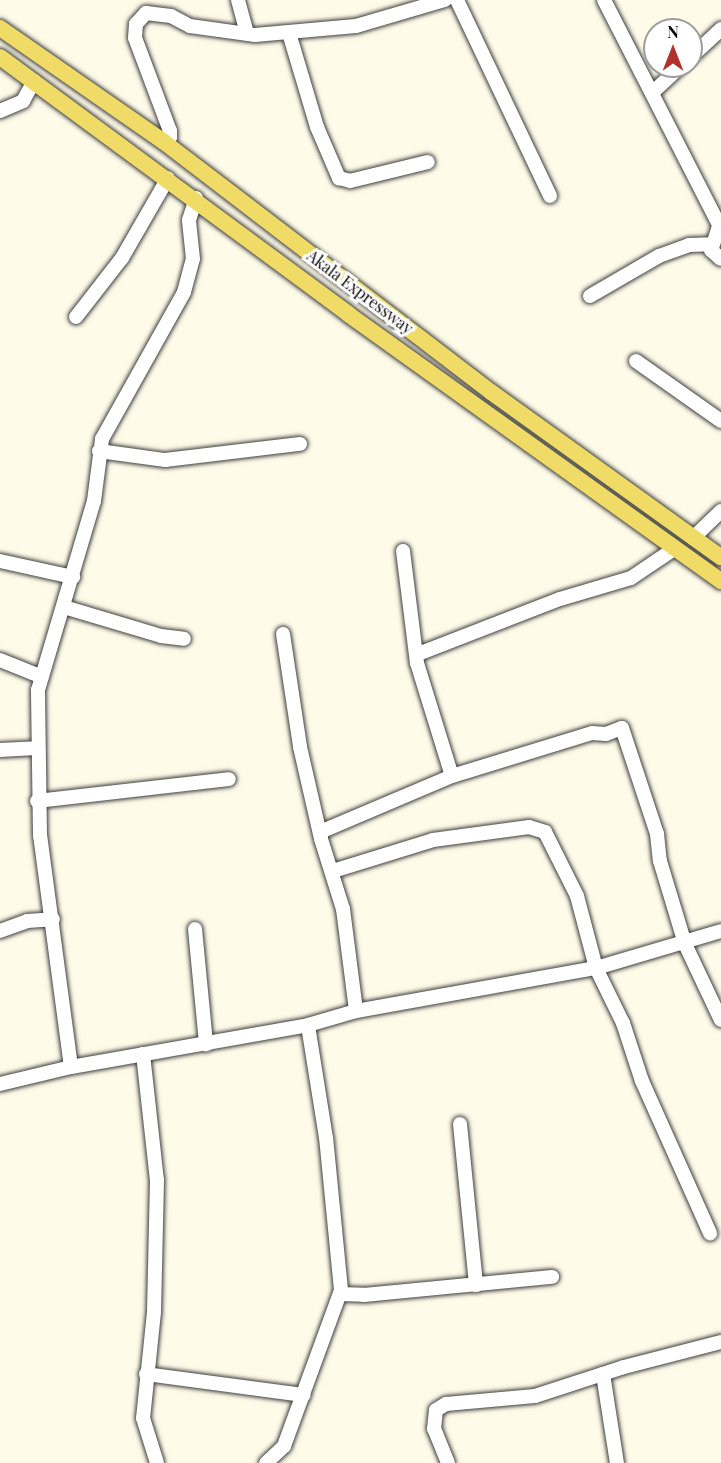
<!DOCTYPE html>
<html>
<head>
<meta charset="utf-8">
<style>
	body { margin:0 }
	#map { position:relative; width:721px; height:1463px; overflow:hidden; background:#fefbe9; font-family:"Playfair Display",serif }
	div>[style] { position:absolute }
	.roads { filter:drop-shadow(0 0 2px #3d3d3d) drop-shadow(0 0 2px #3d3d3d) }
	.minor>* { height:14px; margin:-7px; padding:0 7px; transform-origin:7px; border-radius:7px; background:#fff }
	.major>* { height:16px; margin:-8px; padding:0 8px; transform-origin:8px; border-radius:8px; background:#f0db67 }
	span { translate:-50% -50%; white-space:nowrap; text-align:center; line-height:1.15; -webkit-text-stroke:6px #fff; paint-order:stroke }
	.street-label { font-size:16px; color:#0a0a0a }
	.north { position:absolute; left:643px; top:18px; width:60px; height:60px; box-sizing:border-box; background:#fff; border:2px solid #9d9d9d; border-radius:50%; rotate:0deg; font-size:16px; font-weight:700; line-height:24px; text-align:center; color:#0a0a0a }
	.north::after { content:''; display:block; margin:auto; width:21px; height:27px; background:#b1312c; clip-path:polygon(50% 0,100% 100%,50% 72%,0 100%) }
</style>
</head>
<body>
<div id="map">
	<div class="roads">
		<div class="minor">
			<i style="left:238px;top:0;width:35px;rotate:75deg"></i>
			<i style="left:457px;top:0;width:217px;rotate:64.6deg"></i>
			<i style="left:604px;top:0;width:250px;rotate:62.9deg"></i>
			<i style="left:289px;top:33px;width:98px;rotate:73.4deg"></i>
			<i style="left:317px;top:127px;width:56px;rotate:66.7deg"></i>
			<i style="left:339px;top:178px;width:11px;rotate:15deg"></i>
			<i style="left:350px;top:181px;width:80px;rotate:-13.7deg"></i>
			<i style="left:691px;top:57px;width:41px;rotate:-43deg"></i>
			<i style="left:652px;top:93px;width:40px;rotate:-43deg"></i>
			<i style="left:0;top:111px;width:25px;rotate:-23deg"></i>
			<i style="left:23px;top:101px;width:23px;rotate:-61deg"></i>
			<i style="left:164px;top:142px;width:8px;rotate:-40deg"></i>
			<i style="left:170px;top:137px;width:6px;rotate:-90deg"></i>
			<i style="left:170px;top:131px;width:99px;rotate:-110.6deg"></i>
			<i style="left:135px;top:38px;width:14px;rotate:-86deg"></i>
			<i style="left:136px;top:24px;width:15px;rotate:-48deg"></i>
			<i style="left:146px;top:13px;width:25px;rotate:7deg"></i>
			<i style="left:171px;top:16px;width:21px;rotate:28deg"></i>
			<i style="left:190px;top:26px;width:66px;rotate:7.9deg"></i>
			<i style="left:255px;top:35px;width:101px;rotate:-5.1deg"></i>
			<i style="left:356px;top:26px;width:93px;rotate:-16.3deg"></i>
			<i style="left:721px;top:220px;width:32px;rotate:108deg"></i>
			<i style="left:711px;top:250px;width:13px;rotate:42deg"></i>
			<i style="left:590px;top:296px;width:80px;rotate:-30.1deg"></i>
			<i style="left:659px;top:256px;width:32px;rotate:-20deg"></i>
			<i style="left:689px;top:245px;width:23px;rotate:-2deg"></i>
			<i style="left:76px;top:317px;width:75px;rotate:-52.1deg"></i>
			<i style="left:122px;top:258px;width:92px;rotate:-60.1deg"></i>
			<i style="left:636px;top:361px;width:104px;rotate:35.2deg"></i>
			<i style="left:99px;top:451px;width:67px;rotate:7.8deg"></i>
			<i style="left:165px;top:460px;width:136px;rotate:-6.8deg"></i>
			<i style="left:693px;top:538px;width:39px;rotate:-44deg"></i>
			<i style="left:403px;top:551px;width:113px;rotate:82.9deg"></i>
			<i style="left:417px;top:663px;width:118px;rotate:72.8deg"></i>
			<i style="left:0;top:561px;width:75px;rotate:12.4deg"></i>
			<i style="left:64px;top:607px;width:101px;rotate:16.6deg"></i>
			<i style="left:161px;top:636px;width:23px;rotate:7deg"></i>
			<i style="left:283px;top:634px;width:114px;rotate:81.4deg"></i>
			<i style="left:300px;top:747px;width:94px;rotate:77.1deg"></i>
			<i style="left:321px;top:839px;width:73px;rotate:72.6deg"></i>
			<i style="left:343px;top:909px;width:103px;rotate:82.7deg"></i>
			<i style="left:418px;top:654px;width:152px;rotate:-21.2deg"></i>
			<i style="left:560px;top:599px;width:74px;rotate:-16.5deg"></i>
			<i style="left:631px;top:578px;width:52px;rotate:-34deg"></i>
			<i style="left:0;top:660px;width:45px;rotate:22deg"></i>
			<i style="left:0;top:750px;width:36px;rotate:-3deg"></i>
			<i style="left:37px;top:801px;width:193px;rotate:-6.5deg"></i>
			<i style="left:320px;top:832px;width:143px;rotate:-23deg"></i>
			<i style="left:452px;top:776px;width:146px;rotate:-17.1deg"></i>
			<i style="left:592px;top:733px;width:14px;rotate:4deg"></i>
			<i style="left:606px;top:734px;width:17px;rotate:-21deg"></i>
			<i style="left:622px;top:728px;width:112px;rotate:71.7deg"></i>
			<i style="left:657px;top:834px;width:27px;rotate:84deg"></i>
			<i style="left:660px;top:861px;width:87px;rotate:73.2deg"></i>
			<i style="left:685px;top:944px;width:84px;rotate:64.7deg"></i>
			<i style="left:333px;top:871px;width:105px;rotate:-17.2deg"></i>
			<i style="left:433px;top:840px;width:97px;rotate:-7.7deg"></i>
			<i style="left:529px;top:827px;width:17px;rotate:17deg"></i>
			<i style="left:545px;top:832px;width:72px;rotate:63.4deg"></i>
			<i style="left:577px;top:896px;width:74px;rotate:75.2deg"></i>
			<i style="left:596px;top:968px;width:61px;rotate:63.9deg"></i>
			<i style="left:623px;top:1023px;width:61px;rotate:71.9deg"></i>
			<i style="left:642px;top:1081px;width:167px;rotate:65.9deg"></i>
			<i style="left:195px;top:929px;width:116px;rotate:84.5deg"></i>
			<i style="left:0;top:931px;width:29px;rotate:-20deg"></i>
			<i style="left:27px;top:921px;width:26px;rotate:-4deg"></i>
			<i style="left:143px;top:1054px;width:127px;rotate:83.7deg"></i>
			<i style="left:157px;top:1180px;width:132px;rotate:91.3deg"></i>
			<i style="left:154px;top:1312px;width:107px;rotate:95.9deg"></i>
			<i style="left:143px;top:1418px;width:47px;rotate:72.7deg"></i>
			<i style="left:71px;top:1067px;width:233px;rotate:-97.6deg"></i>
			<i style="left:40px;top:836px;width:146px;rotate:-90.8deg"></i>
			<i style="left:38px;top:690px;width:197px;rotate:-73.5deg"></i>
			<i style="left:94px;top:501px;width:63px;rotate:-82.6deg"></i>
			<i style="left:102px;top:439px;width:168px;rotate:-60.8deg"></i>
			<i style="left:184px;top:292px;width:34px;rotate:-75deg"></i>
			<i style="left:193px;top:259px;width:39px;rotate:-96deg"></i>
			<i style="left:189px;top:220px;width:23px;rotate:-72deg"></i>
			<i style="left:0;top:1084px;width:73px;rotate:-13.5deg"></i>
			<i style="left:71px;top:1067px;width:241px;rotate:-10deg"></i>
			<i style="left:308px;top:1025px;width:50px;rotate:-16.3deg"></i>
			<i style="left:356px;top:1011px;width:244px;rotate:-10.2deg"></i>
			<i style="left:596px;top:968px;width:130px;rotate:-16.5deg"></i>
			<i style="left:460px;top:1124px;width:162px;rotate:84.3deg"></i>
			<i style="left:340px;top:1294px;width:24px;rotate:2deg"></i>
			<i style="left:364px;top:1295px;width:189px;rotate:-5.5deg"></i>
			<i style="left:146px;top:1374px;width:159px;rotate:7.6deg"></i>
			<i style="left:603px;top:1374px;width:90px;rotate:81.1deg"></i>
			<i style="left:266px;top:1463px;width:25px;rotate:-43deg"></i>
			<i style="left:284px;top:1446px;width:166px;rotate:-69.9deg"></i>
			<i style="left:341px;top:1290px;width:153px;rotate:-95.6deg"></i>
			<i style="left:326px;top:1138px;width:114px;rotate:-99.1deg"></i>
			<i style="left:448px;top:1463px;width:37px;rotate:-112deg"></i>
			<i style="left:434px;top:1429px;width:19px;rotate:-84deg"></i>
			<i style="left:436px;top:1410px;width:12px;rotate:-31deg"></i>
			<i style="left:446px;top:1404px;width:89px;rotate:-5.1deg"></i>
			<i style="left:535px;top:1396px;width:94px;rotate:-18deg"></i>
			<i style="left:624px;top:1367px;width:100px;rotate:-14.5deg"></i>
		</div>
		<div class="major">
			<i style="left:0;top:28px;width:200px;rotate:34.8deg"></i>
			<i style="left:164px;top:142px;width:412px;rotate:37.4deg"></i>
			<i style="left:491px;top:392px;width:283px;rotate:35.7deg"></i>
			<i style="left:0;top:57px;width:433px;rotate:36.4deg"></i>
			<i style="left:348px;top:314px;width:459px;rotate:35.6deg"></i>
		</div>
	</div>
	<div class="street-label">
		<span style="left:360px;top:292px;rotate:37deg">Akala Expressway</span>
	</div>
	<div class="north">N</div>
</div>
</body>
</html>
